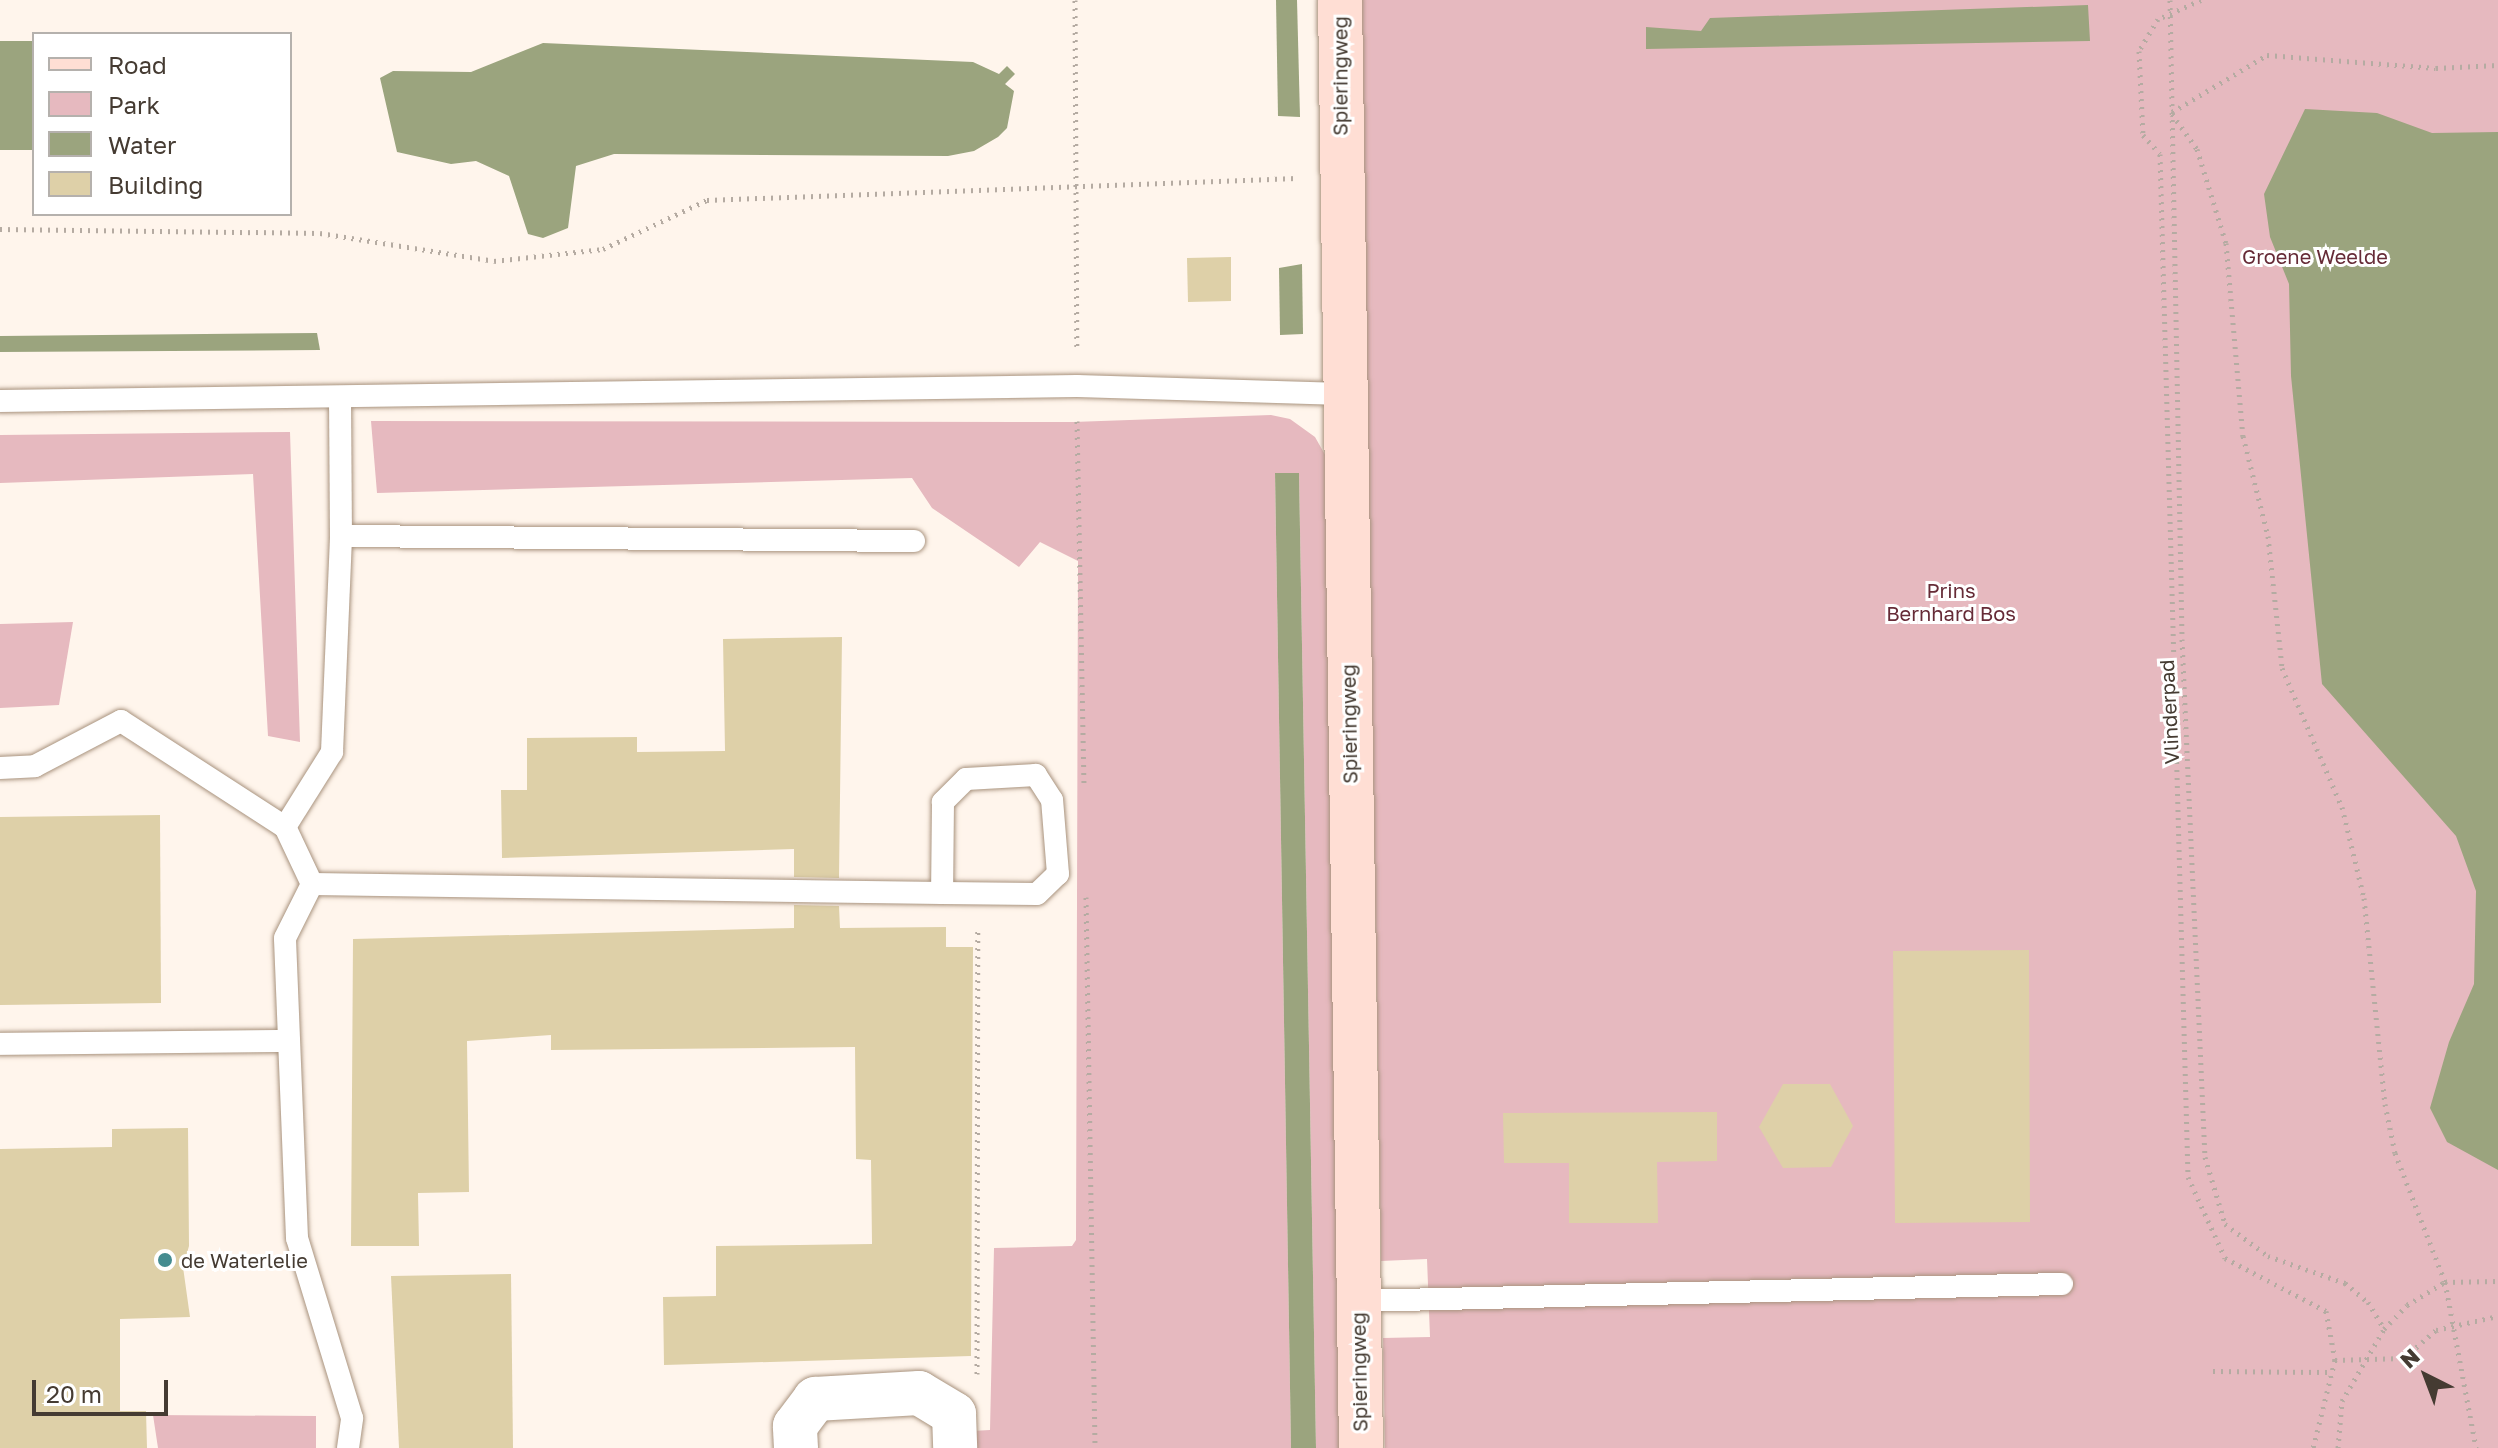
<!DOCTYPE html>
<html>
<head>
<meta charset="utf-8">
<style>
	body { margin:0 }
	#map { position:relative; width:2498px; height:1448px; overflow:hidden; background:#fff5ec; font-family:"Golos Text",sans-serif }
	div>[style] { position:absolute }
	.green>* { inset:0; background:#e6b9bf }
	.water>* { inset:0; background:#9ba47e }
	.building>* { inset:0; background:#ded0a8 }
	.path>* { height:5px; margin-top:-2.5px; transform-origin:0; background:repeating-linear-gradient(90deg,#b5aba2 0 2px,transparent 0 8px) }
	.roads { filter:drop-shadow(0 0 2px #a9937e) drop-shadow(0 0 2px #a9937e) }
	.lane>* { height:22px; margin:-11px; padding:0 11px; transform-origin:11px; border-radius:11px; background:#fff }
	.street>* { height:44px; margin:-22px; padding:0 22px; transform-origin:22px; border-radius:22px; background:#fff }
	.secondary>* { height:44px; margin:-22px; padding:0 22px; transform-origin:22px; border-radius:22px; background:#ffded4 }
	.dots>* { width:22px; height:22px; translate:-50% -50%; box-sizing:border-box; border:4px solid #fff; border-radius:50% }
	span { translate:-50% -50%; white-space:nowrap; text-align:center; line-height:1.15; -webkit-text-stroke:6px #fff; paint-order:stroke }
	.street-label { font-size:20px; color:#453b32 }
	.park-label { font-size:20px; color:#662b37 }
	.poi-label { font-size:20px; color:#453b32 }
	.left { translate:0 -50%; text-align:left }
	.legend { position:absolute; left:32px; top:32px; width:260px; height:184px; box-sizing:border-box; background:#fff; border:2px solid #b5b1ad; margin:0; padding:10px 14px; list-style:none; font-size:24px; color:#453b32 }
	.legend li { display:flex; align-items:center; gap:16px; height:40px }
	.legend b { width:40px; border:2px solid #b5b1ad }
	.north { position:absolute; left:2386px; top:1336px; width:80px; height:80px; -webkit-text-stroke:6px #fff; paint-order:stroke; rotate:318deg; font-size:22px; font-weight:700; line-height:32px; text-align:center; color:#453b32 }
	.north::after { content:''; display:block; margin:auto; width:28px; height:36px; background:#453b32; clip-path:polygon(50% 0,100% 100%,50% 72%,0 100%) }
	.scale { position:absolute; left:32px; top:1380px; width:136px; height:36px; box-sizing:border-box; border:4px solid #453b32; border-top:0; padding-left:10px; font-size:24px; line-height:28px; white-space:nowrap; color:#453b32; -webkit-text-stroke:6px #fff; paint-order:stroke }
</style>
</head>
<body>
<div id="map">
	<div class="green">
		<i style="clip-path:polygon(1360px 0,2498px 0,2498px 1448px,1385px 1448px,1383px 1338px,1430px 1337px,1427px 1259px,1381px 1261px)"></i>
		<i style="clip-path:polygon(1271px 415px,1290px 419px,1315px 437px,1328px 460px,1342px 1448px,1316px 1448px,1299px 473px,1275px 474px,1291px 1448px,973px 1448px,972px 1431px,990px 1430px,994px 1248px,1072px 1246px,1076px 1240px,1078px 561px,1040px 542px,1019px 567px,932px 508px,912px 478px,377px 493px,371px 421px,1073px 422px)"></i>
		<i style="clip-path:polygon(290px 432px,300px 742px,268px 736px,253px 474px,0 483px,0 435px)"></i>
		<i style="clip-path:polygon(73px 622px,59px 705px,0 708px,0 624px)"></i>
		<i style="clip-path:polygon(153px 1415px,316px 1416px,316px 1448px,158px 1448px)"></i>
	</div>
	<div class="water">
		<i style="clip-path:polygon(1276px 0,1297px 0,1300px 117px,1278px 116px)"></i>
		<i style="clip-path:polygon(2088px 5px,2090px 41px,1646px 49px,1646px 27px,1701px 31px,1710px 18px)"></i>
		<i style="clip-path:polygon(0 41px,34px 41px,34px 150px,0 150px)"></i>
		<i style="clip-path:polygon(543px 43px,973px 62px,999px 74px,1007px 66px,1015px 74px,1005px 84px,1014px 91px,1007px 128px,998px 137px,974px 151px,948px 156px,614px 154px,576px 166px,568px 228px,543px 238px,528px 234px,509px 176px,476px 161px,451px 164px,397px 152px,380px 78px,393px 71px,471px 72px)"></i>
		<i style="clip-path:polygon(2305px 109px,2377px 113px,2432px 133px,2498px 132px,2498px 1170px,2447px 1142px,2430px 1108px,2449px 1042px,2474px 984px,2476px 891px,2456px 836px,2322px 684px,2291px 376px,2289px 284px,2270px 237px,2264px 194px)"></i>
		<i style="clip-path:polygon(1302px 264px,1303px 334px,1280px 335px,1279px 268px)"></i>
		<i style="clip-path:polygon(317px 333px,320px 350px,0 352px,0 336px)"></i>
		<i style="clip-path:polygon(1275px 473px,1299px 473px,1316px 1448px,1291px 1448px)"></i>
	</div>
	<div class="building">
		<i style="clip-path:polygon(1231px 257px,1231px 301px,1188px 302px,1187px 258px)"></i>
		<i style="clip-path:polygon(842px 637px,839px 878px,794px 877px,794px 849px,502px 858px,501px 790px,527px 790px,527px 738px,637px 737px,637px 752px,725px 751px,723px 639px)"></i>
		<i style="clip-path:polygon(160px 815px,161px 1003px,0 1005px,0 817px)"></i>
		<i style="clip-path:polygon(794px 905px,839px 906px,840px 928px,946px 927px,946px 947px,973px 947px,971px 1356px,664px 1365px,663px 1297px,716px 1296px,716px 1246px,872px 1244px,871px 1160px,856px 1159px,855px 1047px,551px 1050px,551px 1035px,467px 1041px,469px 1192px,418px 1193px,419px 1246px,351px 1246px,353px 939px,794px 928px)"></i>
		<i style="clip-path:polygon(2029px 950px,2030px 1222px,1895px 1223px,1893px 951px)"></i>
		<i style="clip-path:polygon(1783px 1084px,1830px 1084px,1853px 1126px,1831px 1167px,1783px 1168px,1759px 1127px)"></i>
		<i style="clip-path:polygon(1717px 1112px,1717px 1161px,1657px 1162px,1658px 1223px,1569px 1223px,1569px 1163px,1504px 1163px,1503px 1113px)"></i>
		<i style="clip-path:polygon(188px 1128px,189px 1246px,183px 1267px,190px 1317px,120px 1319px,120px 1411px,146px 1411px,147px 1448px,0 1448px,0 1149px,112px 1147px,112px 1129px)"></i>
		<i style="clip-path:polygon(511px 1274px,513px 1448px,399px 1448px,391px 1276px)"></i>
	</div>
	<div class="path">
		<i style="left:1075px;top:0;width:351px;rotate:89.7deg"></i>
		<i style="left:2170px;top:0;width:639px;rotate:88.92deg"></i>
		<i style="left:2182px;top:639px;width:519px;rotate:87.46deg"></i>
		<i style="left:2205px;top:1157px;width:70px;rotate:73.4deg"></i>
		<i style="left:2225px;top:1224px;width:54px;rotate:36.7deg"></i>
		<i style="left:2268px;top:1256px;width:82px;rotate:19.3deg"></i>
		<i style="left:2345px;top:1283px;width:30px;rotate:40deg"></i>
		<i style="left:2368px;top:1302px;width:31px;rotate:59deg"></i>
		<i style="left:2201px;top:0;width:47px;rotate:156.2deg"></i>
		<i style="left:2158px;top:19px;width:37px;rotate:121deg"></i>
		<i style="left:2139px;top:51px;width:84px;rotate:87.3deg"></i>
		<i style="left:2143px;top:135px;width:25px;rotate:48deg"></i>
		<i style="left:2160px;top:154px;width:1023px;rotate:88.43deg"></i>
		<i style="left:2188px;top:1177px;width:89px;rotate:65.4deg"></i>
		<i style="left:2225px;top:1258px;width:114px;rotate:27.7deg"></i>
		<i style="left:2326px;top:1311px;width:50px;rotate:79.6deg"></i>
		<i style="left:2335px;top:1360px;width:91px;rotate:104deg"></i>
		<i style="left:2172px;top:112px;width:111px;rotate:-31deg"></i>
		<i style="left:2267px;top:55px;width:169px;rotate:4.4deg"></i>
		<i style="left:2436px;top:68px;width:62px;rotate:-2.8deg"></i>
		<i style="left:2172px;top:114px;width:43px;rotate:54.5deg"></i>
		<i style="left:2197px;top:149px;width:98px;rotate:72.9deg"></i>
		<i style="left:2226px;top:243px;width:194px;rotate:85deg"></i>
		<i style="left:2243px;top:436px;width:103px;rotate:76deg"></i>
		<i style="left:2268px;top:536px;width:133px;rotate:83.9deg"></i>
		<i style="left:2282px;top:668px;width:151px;rotate:66.7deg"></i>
		<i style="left:2342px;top:807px;width:94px;rotate:76.4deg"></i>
		<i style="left:2364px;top:898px;width:207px;rotate:84.2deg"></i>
		<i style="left:2385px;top:1104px;width:50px;rotate:78.5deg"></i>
		<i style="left:2395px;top:1153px;width:138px;rotate:68.8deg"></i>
		<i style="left:2445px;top:1282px;width:169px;rotate:79.4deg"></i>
		<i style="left:0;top:229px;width:320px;rotate:0.7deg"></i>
		<i style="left:320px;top:233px;width:176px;rotate:9.1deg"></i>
		<i style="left:494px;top:261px;width:110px;rotate:-6.3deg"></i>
		<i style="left:603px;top:249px;width:115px;rotate:-25.2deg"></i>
		<i style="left:707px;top:200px;width:590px;rotate:-2.14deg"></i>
		<i style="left:1077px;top:421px;width:362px;rotate:88.9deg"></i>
		<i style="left:1086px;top:897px;width:551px;rotate:89.06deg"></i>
		<i style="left:2335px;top:1360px;width:69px;rotate:-1.7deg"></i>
		<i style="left:2404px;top:1358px;width:43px;rotate:-41.2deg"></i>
		<i style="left:2436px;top:1330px;width:64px;rotate:-12.7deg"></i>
		<i style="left:2213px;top:1371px;width:119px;rotate:0.5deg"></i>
		<i style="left:977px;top:1374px;width:446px;rotate:-89.9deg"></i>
		<i style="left:2338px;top:1448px;width:47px;rotate:-85.1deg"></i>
		<i style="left:2342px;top:1401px;width:83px;rotate:-59.7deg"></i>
		<i style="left:2384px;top:1329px;width:33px;rotate:-46deg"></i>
		<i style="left:2407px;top:1305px;width:44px;rotate:-31.2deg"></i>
		<i style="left:2445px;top:1282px;width:53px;rotate:-1.1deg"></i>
	</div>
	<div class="roads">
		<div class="lane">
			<i style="left:340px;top:397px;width:139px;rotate:89.6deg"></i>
			<i style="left:0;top:401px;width:1077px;rotate:-0.8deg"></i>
			<i style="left:1077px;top:386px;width:266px;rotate:1.7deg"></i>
			<i style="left:0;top:768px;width:35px;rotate:-3deg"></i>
			<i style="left:35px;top:766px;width:97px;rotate:-27.6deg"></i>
			<i style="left:121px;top:721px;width:195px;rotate:32.9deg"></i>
			<i style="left:312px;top:884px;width:630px;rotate:0.82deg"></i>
			<i style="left:942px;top:893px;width:95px;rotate:0.6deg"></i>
			<i style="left:1037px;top:894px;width:29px;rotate:-44deg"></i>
			<i style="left:1058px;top:874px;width:74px;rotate:-94.6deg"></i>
			<i style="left:1052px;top:800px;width:30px;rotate:-123deg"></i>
			<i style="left:1036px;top:775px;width:70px;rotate:176.7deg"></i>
			<i style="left:966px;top:779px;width:33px;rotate:135deg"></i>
			<i style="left:943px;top:802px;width:91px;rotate:90.6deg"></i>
			<i style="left:0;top:1044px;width:289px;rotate:-0.6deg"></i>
			<i style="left:1359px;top:1301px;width:703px;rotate:-1.39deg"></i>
			<i style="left:348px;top:1448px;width:30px;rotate:-82deg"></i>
			<i style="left:352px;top:1418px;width:188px;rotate:-107deg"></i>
			<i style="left:297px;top:1238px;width:300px;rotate:-92.3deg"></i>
			<i style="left:285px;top:938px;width:60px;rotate:-63.4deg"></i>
			<i style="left:312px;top:884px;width:63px;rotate:-115.3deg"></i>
			<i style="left:285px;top:827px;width:89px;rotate:-57.9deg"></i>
			<i style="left:332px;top:752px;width:216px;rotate:-87.6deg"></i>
			<i style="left:341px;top:536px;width:573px;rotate:0.5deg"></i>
		</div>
		<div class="street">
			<i style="left:796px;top:1448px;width:22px;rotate:-93deg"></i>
			<i style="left:795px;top:1426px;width:34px;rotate:-53deg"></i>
			<i style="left:815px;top:1399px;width:104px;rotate:-3.3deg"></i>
			<i style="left:919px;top:1393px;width:41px;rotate:31deg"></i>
			<i style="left:954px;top:1414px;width:34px;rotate:88deg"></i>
		</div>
		<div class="secondary">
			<i style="left:1340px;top:0;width:1448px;rotate:89.17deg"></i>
		</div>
	</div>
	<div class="dots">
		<i style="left:165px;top:1260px;background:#448c90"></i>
	</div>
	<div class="street-label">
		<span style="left:1340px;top:76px;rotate:-90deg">Spieringweg</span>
		<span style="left:2169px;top:712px;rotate:-93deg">Vlinderpad</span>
		<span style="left:1349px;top:724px;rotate:-91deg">Spieringweg</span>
		<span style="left:1359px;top:1372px;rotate:-91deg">Spieringweg</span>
	</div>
	<div class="park-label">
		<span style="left:2315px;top:256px">Groene Weelde</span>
		<span style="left:1951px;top:602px">Prins<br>Bernhard Bos</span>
	</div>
	<div class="poi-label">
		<span class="left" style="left:181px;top:1260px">de Waterlelie</span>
	</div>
	<ul class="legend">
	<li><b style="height:10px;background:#ffded4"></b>Road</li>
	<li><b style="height:22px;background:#e6b9bf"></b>Park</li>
	<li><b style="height:22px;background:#9ba47e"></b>Water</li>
	<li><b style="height:22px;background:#ded0a8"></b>Building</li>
	</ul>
	<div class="north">N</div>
	<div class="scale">20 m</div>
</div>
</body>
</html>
